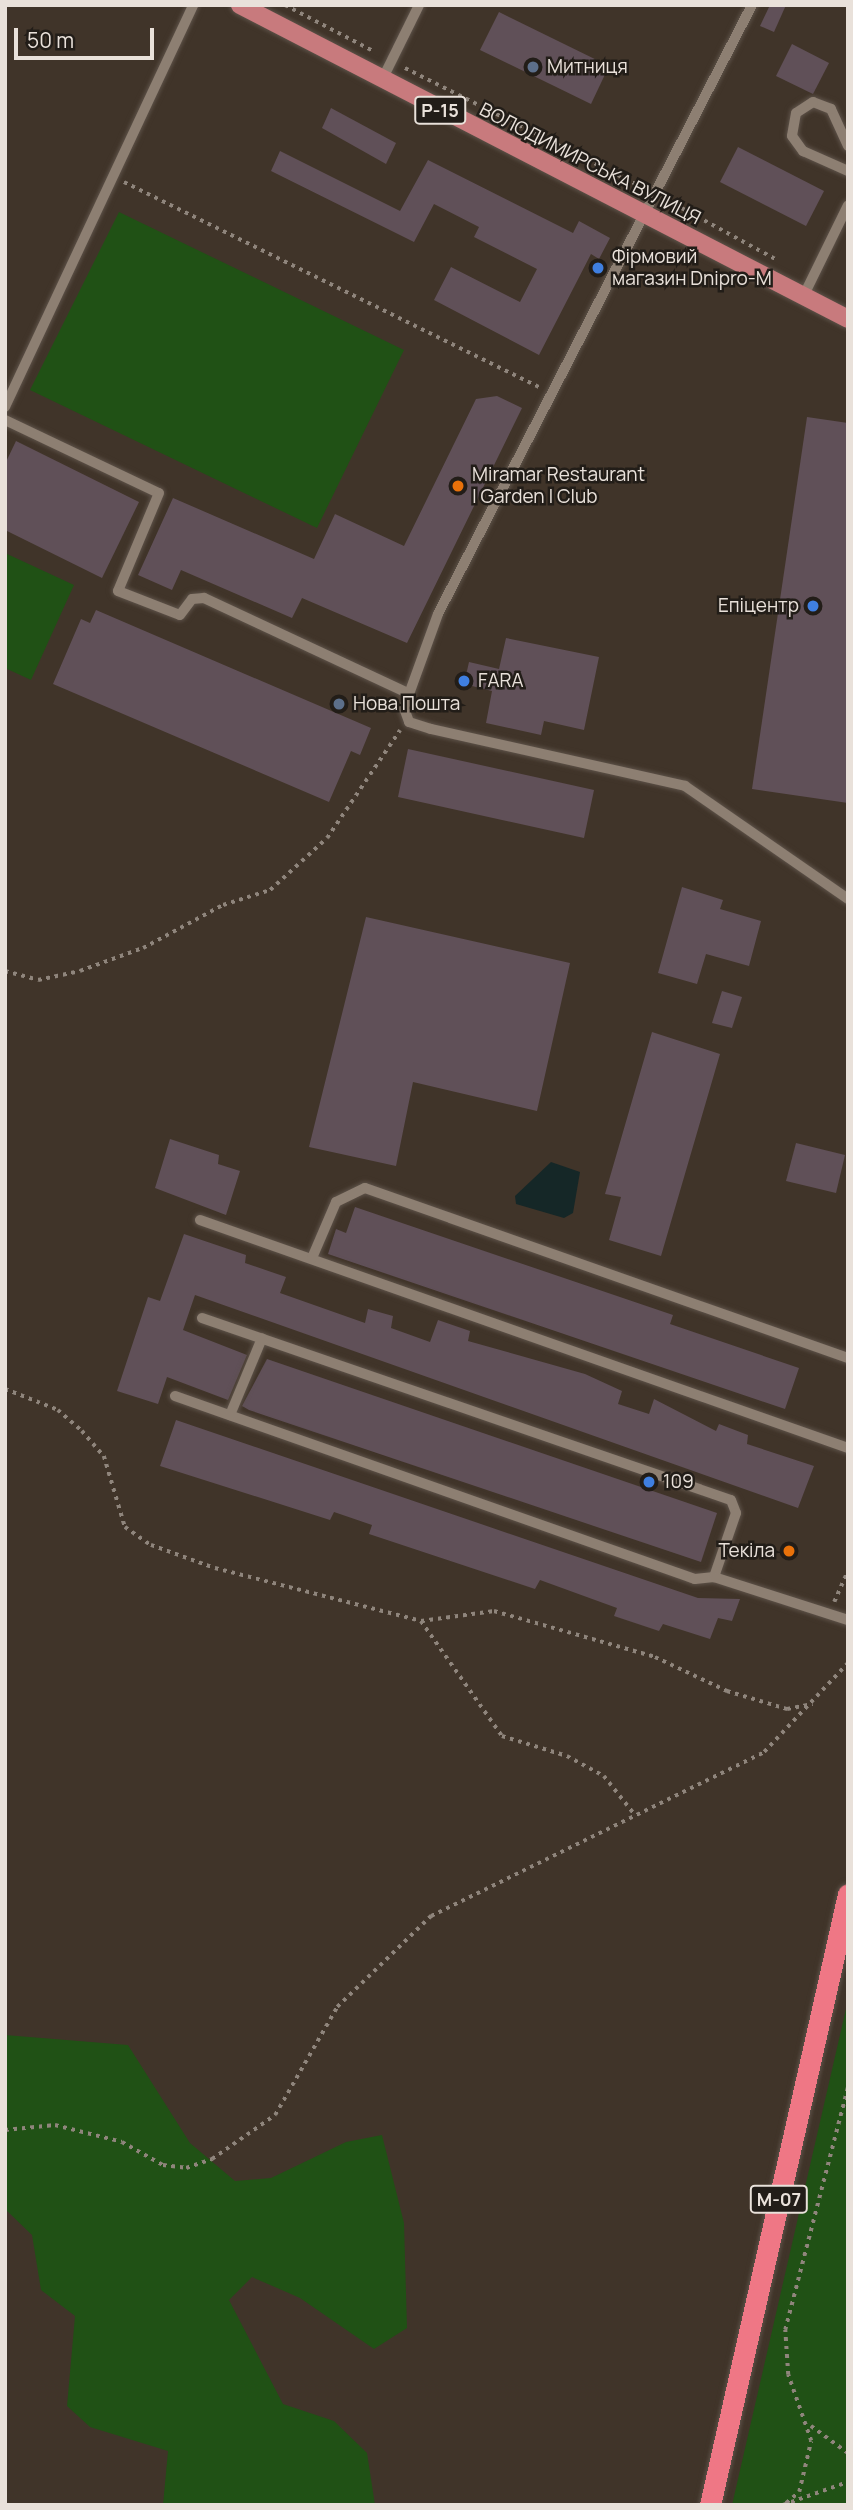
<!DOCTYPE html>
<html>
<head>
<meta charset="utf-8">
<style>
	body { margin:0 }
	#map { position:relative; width:853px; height:2510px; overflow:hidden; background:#403429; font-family:Manrope,sans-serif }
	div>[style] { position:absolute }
	.green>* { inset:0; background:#205115 }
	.water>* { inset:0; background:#152727 }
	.building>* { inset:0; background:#605058 }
	.path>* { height:3.5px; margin-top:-1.75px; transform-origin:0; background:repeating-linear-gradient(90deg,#8f857c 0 3.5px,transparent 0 8.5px) }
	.roads { filter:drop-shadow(0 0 2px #5d5249) drop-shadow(0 0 2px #5d5249) }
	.lane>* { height:10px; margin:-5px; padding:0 5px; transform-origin:5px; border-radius:5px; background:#8d7f72 }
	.primary>* { height:18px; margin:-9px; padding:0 9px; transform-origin:9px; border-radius:9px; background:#c87a7d }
	.highway>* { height:21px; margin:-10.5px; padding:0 10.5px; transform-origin:10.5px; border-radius:10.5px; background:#ef7785 }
	.dots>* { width:19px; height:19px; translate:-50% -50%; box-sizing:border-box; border:4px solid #221d18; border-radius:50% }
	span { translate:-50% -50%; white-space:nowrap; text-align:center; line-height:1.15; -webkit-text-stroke:5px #221d18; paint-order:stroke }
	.shield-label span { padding:2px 5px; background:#221d18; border:2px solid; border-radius:5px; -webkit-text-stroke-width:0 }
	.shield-label { font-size:18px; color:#e9e1da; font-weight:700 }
	.poi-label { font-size:19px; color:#e9e1da }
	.left { translate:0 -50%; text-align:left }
	.right { translate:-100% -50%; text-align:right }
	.street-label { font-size:19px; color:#e9e1da }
	.frame { position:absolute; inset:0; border:7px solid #e9e1da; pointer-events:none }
	.scale { position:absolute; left:14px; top:28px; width:140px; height:32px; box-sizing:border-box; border:4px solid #e9e1da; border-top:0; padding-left:9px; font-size:21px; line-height:24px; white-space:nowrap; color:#e9e1da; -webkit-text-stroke:5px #221d18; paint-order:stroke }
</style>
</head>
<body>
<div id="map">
	<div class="green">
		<i style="clip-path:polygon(119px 212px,404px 350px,317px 528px,30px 390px)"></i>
		<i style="clip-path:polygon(5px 553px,74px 585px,31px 680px,5px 668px)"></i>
		<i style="clip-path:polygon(848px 2000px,848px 2505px,732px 2505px)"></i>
		<i style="clip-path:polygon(5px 2035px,128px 2045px,190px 2143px,235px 2181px,271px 2178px,346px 2142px,382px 2135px,404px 2223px,407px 2328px,374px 2349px,300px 2298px,252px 2277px,229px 2300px,283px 2404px,334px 2421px,367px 2453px,375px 2505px,163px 2505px,168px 2451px,90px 2427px,67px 2406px,75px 2316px,41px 2290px,32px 2235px,5px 2209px)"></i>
	</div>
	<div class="water">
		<i style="clip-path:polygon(551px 1162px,580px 1172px,573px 1213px,564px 1218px,516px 1204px,515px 1196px)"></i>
	</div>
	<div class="building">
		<i style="clip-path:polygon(770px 5px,786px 5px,774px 32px,760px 26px)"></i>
		<i style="clip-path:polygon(499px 12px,609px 66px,591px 104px,480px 50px)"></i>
		<i style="clip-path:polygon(792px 44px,829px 63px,813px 94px,776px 76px)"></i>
		<i style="clip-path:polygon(331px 108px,396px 143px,386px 164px,322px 128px)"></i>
		<i style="clip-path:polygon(738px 147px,824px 191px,806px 226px,720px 182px)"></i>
		<i style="clip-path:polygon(280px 151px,400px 211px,428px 160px,573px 233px,579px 221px,610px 238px,599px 259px,591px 254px,539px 355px,434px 300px,451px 267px,520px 302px,537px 269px,474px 237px,479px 227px,434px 204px,414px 242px,271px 171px)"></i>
		<i style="clip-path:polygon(497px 396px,522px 408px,407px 643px,302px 598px,292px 618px,181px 570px,172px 590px,138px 575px,173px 498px,314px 559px,335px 514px,404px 546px,476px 399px)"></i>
		<i style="clip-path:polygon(807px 417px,848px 423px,848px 803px,752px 789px)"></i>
		<i style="clip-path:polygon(16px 441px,139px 502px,102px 578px,5px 530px,5px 464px)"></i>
		<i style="clip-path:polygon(96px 610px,371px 728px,360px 755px,351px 751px,329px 802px,53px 684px,81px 619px,90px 623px)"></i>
		<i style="clip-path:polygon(506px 638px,599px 657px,584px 730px,544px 721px,541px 735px,486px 723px,492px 691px,464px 684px,469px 662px,499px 669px)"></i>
		<i style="clip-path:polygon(408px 749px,594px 790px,584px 838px,398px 797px)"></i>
		<i style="clip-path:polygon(682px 887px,723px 900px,720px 909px,761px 921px,749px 966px,706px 954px,697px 984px,658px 973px)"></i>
		<i style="clip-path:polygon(366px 917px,570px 963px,537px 1111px,413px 1082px,396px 1166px,309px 1147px)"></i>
		<i style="clip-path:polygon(722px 991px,742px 997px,732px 1028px,712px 1023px)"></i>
		<i style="clip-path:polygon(652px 1032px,720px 1054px,661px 1256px,609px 1240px,621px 1197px,605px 1194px)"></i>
		<i style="clip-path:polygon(170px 1139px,219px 1155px,218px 1164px,240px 1171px,226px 1215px,155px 1188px)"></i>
		<i style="clip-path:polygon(796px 1143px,845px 1155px,836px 1193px,786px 1181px)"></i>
		<i style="clip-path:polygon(355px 1207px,673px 1315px,670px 1324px,799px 1368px,785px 1409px,328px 1254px,336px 1229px,346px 1233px)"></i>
		<i style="clip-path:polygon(184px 1234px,246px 1255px,245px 1263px,286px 1277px,280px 1293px,365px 1323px,368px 1309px,393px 1316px,391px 1328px,430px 1342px,438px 1320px,470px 1331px,468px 1341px,585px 1374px,622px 1391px,618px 1404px,649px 1414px,654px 1399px,716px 1431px,719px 1424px,748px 1435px,747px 1444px,814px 1466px,798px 1508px,195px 1295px,183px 1330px,247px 1355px,228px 1400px,167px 1377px,158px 1404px,117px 1391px,148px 1297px,160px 1301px)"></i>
		<i style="clip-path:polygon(267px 1359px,717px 1513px,701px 1562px,249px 1410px,242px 1406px)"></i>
		<i style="clip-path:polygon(176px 1420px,698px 1598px,740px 1599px,732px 1621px,718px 1618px,710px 1639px,663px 1624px,659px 1631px,614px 1616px,617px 1608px,540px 1580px,535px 1589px,369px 1534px,372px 1525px,334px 1512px,330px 1520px,160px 1466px)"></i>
	</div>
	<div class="path">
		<i style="left:285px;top:5px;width:99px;rotate:27.6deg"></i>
		<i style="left:405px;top:68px;width:265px;rotate:26.7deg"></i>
		<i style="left:124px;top:182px;width:464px;rotate:26.3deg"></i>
		<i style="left:667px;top:200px;width:125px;rotate:28.6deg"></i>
		<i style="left:5px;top:971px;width:34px;rotate:15deg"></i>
		<i style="left:38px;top:980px;width:43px;rotate:-12.1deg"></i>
		<i style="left:80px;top:971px;width:67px;rotate:-20.1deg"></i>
		<i style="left:143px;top:948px;width:91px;rotate:-28.3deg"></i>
		<i style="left:223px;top:905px;width:49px;rotate:-17.7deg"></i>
		<i style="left:270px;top:890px;width:77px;rotate:-42.4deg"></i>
		<i style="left:327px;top:838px;width:130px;rotate:-55.9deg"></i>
		<i style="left:5px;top:1389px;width:57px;rotate:21.6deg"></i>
		<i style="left:58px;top:1410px;width:32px;rotate:41deg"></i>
		<i style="left:82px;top:1431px;width:33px;rotate:49deg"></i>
		<i style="left:104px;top:1456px;width:74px;rotate:73.5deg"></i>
		<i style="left:125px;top:1527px;width:32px;rotate:35deg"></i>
		<i style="left:151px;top:1545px;width:68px;rotate:19.8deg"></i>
		<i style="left:215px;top:1568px;width:213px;rotate:14.4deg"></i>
		<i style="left:421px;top:1621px;width:141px;rotate:54.8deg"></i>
		<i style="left:502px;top:1736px;width:68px;rotate:17.1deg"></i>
		<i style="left:567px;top:1756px;width:42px;rotate:28.4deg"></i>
		<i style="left:604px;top:1776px;width:50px;rotate:51.5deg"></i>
		<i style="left:834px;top:1602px;width:35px;rotate:-66deg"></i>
		<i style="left:421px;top:1621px;width:74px;rotate:-7.8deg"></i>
		<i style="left:494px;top:1611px;width:167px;rotate:15.9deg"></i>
		<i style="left:655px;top:1657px;width:80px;rotate:25.3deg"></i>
		<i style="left:727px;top:1691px;width:63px;rotate:16.7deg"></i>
		<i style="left:787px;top:1709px;width:26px;rotate:-11deg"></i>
		<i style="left:5px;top:2130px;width:50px;rotate:-5.7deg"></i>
		<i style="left:55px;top:2125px;width:69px;rotate:14.2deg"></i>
		<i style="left:122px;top:2142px;width:47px;rotate:29.3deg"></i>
		<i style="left:163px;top:2165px;width:23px;rotate:7deg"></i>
		<i style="left:186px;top:2168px;width:28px;rotate:-19deg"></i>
		<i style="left:212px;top:2159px;width:77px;rotate:-34.9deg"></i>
		<i style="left:275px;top:2115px;width:125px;rotate:-60.1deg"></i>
		<i style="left:337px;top:2007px;width:131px;rotate:-44.1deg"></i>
		<i style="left:431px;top:1916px;width:371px;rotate:-26.2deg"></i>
		<i style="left:764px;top:1752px;width:122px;rotate:-46.7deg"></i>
		<i style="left:811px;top:2426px;width:46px;rotate:36.1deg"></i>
		<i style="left:786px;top:2503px;width:17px;rotate:-40deg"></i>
		<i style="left:799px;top:2492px;width:52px;rotate:-76.8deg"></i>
		<i style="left:811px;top:2441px;width:70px;rotate:-109.2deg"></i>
		<i style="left:788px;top:2375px;width:45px;rotate:-93.8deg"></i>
		<i style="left:785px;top:2330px;width:252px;rotate:-75.5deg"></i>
		<i style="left:783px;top:2505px;width:69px;rotate:-19.5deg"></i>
	</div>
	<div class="roads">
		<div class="lane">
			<i style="left:752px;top:5px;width:685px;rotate:117.28deg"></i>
			<i style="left:438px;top:614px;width:100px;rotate:109.9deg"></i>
			<i style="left:404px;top:708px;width:15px;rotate:70deg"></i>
			<i style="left:409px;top:722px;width:23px;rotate:18deg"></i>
			<i style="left:431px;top:729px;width:260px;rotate:12.6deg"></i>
			<i style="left:685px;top:786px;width:198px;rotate:34.7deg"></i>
			<i style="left:382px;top:80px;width:84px;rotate:-63.7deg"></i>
			<i style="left:848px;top:146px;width:41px;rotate:-114.7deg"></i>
			<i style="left:831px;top:109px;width:19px;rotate:-159deg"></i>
			<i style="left:813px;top:102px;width:20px;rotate:147deg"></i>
			<i style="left:796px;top:113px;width:23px;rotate:100deg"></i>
			<i style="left:792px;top:136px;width:19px;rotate:54deg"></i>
			<i style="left:803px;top:151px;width:49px;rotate:24deg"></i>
			<i style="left:803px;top:297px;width:102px;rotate:-63.9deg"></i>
			<i style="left:5px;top:407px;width:444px;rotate:-64.9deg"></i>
			<i style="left:5px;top:420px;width:170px;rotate:25.4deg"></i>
			<i style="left:159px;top:493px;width:106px;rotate:112.7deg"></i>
			<i style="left:118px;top:591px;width:66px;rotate:21.2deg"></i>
			<i style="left:180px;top:615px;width:20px;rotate:-53deg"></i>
			<i style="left:192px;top:599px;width:12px;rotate:-5deg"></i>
			<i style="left:204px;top:598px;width:223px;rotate:25deg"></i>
			<i style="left:200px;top:1220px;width:687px;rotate:19.38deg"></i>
			<i style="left:312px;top:1258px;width:61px;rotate:-66.8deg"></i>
			<i style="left:336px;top:1202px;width:32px;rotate:-26deg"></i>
			<i style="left:365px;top:1188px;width:512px;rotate:19.39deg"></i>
			<i style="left:202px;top:1318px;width:559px;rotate:18.99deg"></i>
			<i style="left:731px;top:1500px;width:14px;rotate:69deg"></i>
			<i style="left:736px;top:1513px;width:68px;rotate:109deg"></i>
			<i style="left:175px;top:1396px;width:551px;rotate:19.39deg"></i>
			<i style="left:695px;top:1579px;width:19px;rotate:-6deg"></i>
			<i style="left:714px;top:1577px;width:141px;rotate:17.8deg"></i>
			<i style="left:230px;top:1415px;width:83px;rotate:-67.4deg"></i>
		</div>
		<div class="primary">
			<i style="left:240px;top:5px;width:684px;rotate:27.31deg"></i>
		</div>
		<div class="highway">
			<i style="left:710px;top:2505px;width:626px;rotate:-77.27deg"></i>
		</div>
	</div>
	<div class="dots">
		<i style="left:533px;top:67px;background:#5c6f8a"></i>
		<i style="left:598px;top:268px;background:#3f7fe0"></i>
		<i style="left:458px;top:486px;background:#e8710a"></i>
		<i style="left:813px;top:606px;background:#3f7fe0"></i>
		<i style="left:464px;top:681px;background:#3f7fe0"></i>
		<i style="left:339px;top:704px;background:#5c6f8a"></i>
		<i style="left:649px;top:1482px;background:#3f7fe0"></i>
		<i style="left:789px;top:1551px;background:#e8710a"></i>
	</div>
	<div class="shield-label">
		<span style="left:440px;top:110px">Р-15</span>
		<span style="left:779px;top:2199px">М-07</span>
	</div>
	<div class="poi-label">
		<span class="left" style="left:547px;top:67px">Митниця</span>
		<span class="left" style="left:612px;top:268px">Фірмовий<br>магазин Dnipro-M</span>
		<span class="left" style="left:472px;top:486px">Miramar Restaurant<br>| Garden | Club</span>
		<span class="right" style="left:799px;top:606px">Епіцентр</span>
		<span class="left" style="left:478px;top:681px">FARA</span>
		<span class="left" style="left:353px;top:704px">Нова Пошта</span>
		<span class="left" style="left:663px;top:1482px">109</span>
		<span class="right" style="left:775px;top:1551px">Текіла</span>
	</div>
	<div class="street-label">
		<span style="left:590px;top:164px;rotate:27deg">ВОЛОДИМИРСЬКА ВУЛИЦЯ</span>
	</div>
	<div class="frame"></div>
	<div class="scale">50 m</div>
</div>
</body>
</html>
